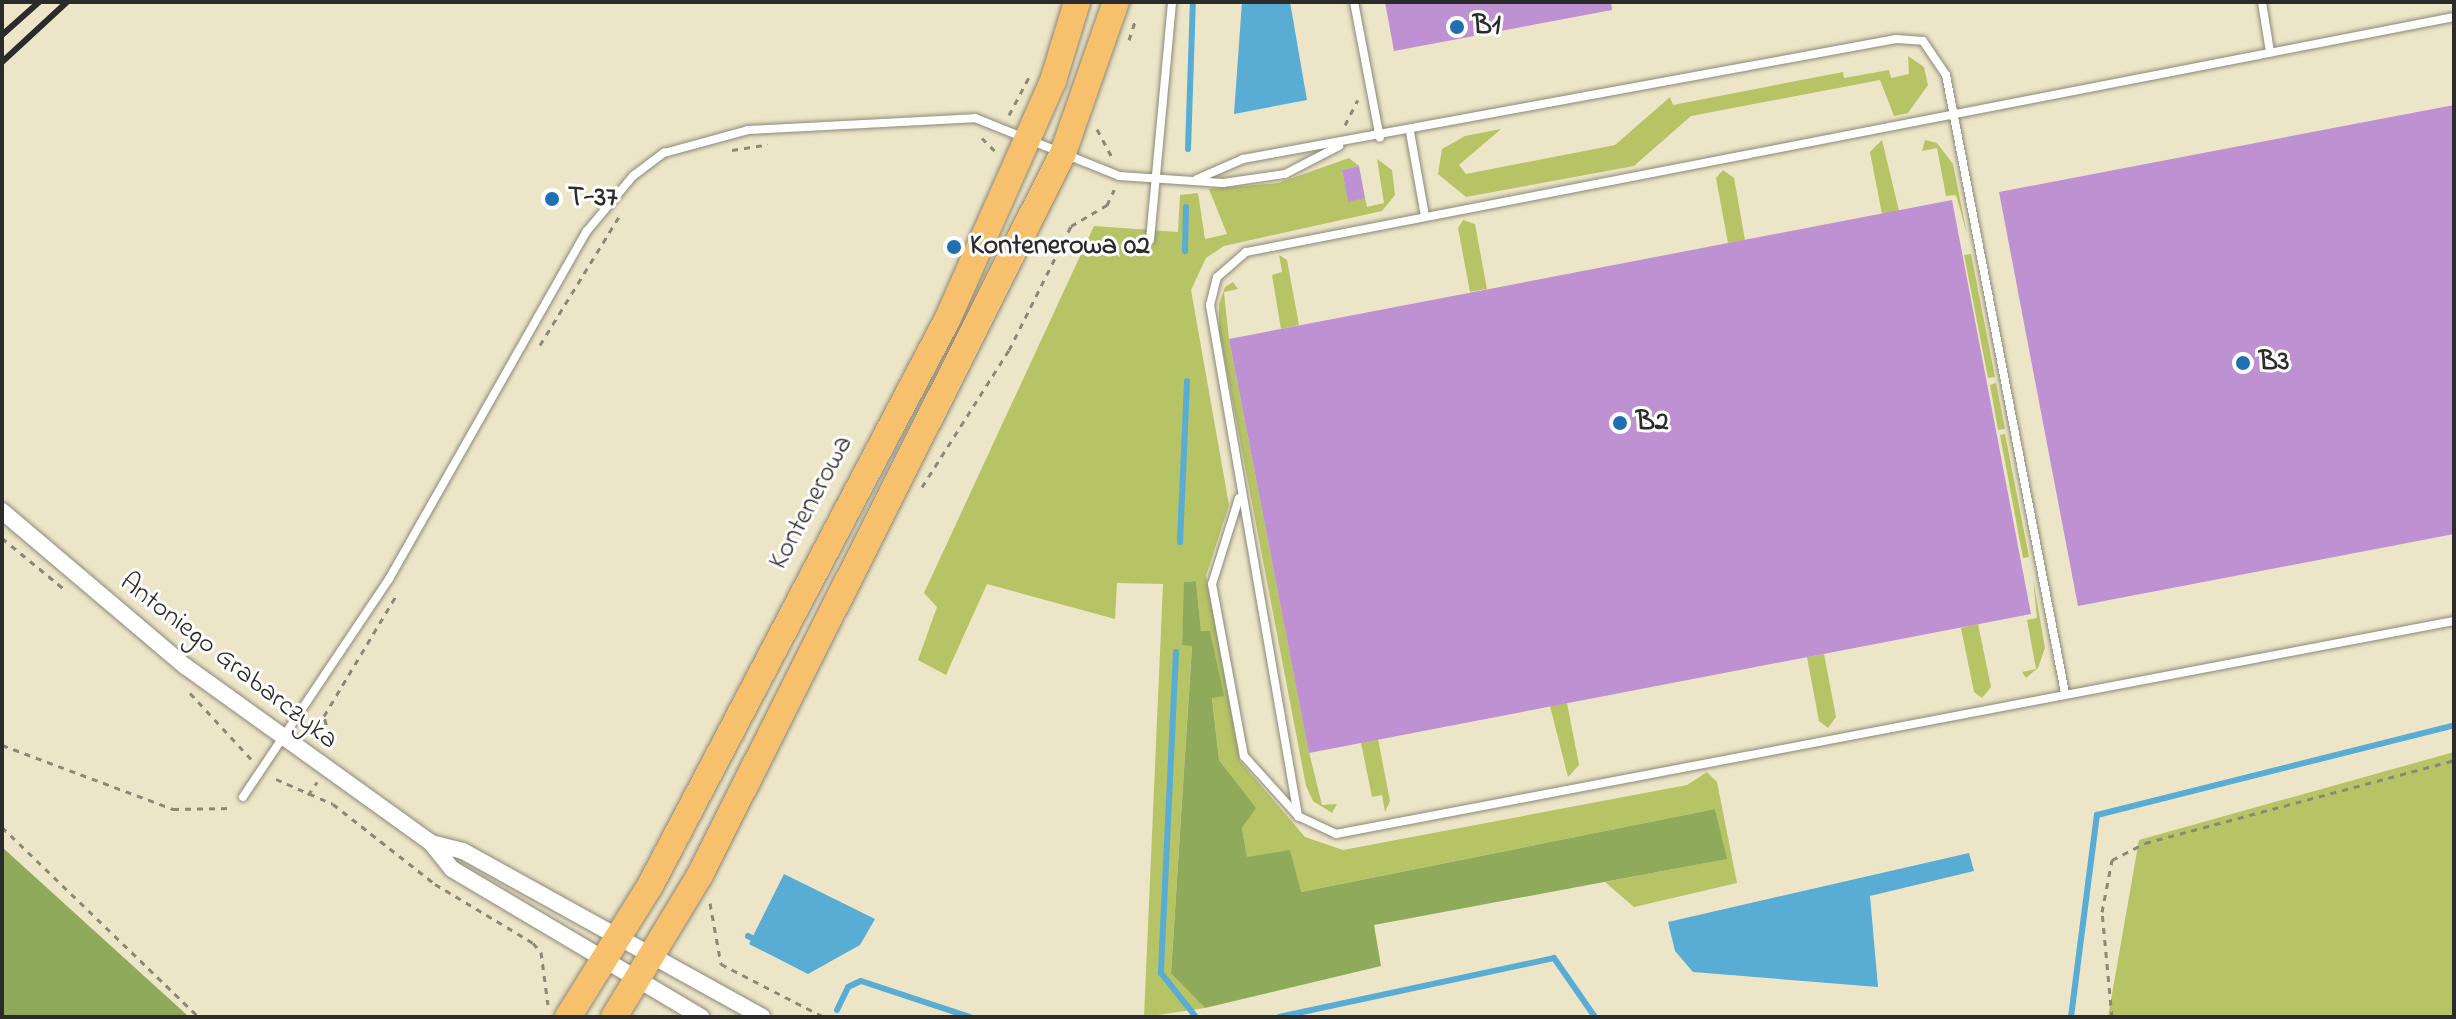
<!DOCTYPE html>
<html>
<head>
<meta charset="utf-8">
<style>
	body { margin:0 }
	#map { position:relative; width:2456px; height:1019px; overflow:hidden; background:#ede5c7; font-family:"Indie Flower",sans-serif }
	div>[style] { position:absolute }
	.green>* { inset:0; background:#b6c466 }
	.forest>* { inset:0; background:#90aa5b }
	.water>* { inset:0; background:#59acd4 }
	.stream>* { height:6px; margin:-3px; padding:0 3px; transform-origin:3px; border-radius:3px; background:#59acd4 }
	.building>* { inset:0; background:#be92d2 }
	.path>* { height:3px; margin-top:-1.5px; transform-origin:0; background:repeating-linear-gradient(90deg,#8c8879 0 6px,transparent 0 12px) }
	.roads { filter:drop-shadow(0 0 2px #8c8879) drop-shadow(0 0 2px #8c8879) }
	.lane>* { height:8px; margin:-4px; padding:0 4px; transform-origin:4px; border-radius:4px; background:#fff }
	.street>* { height:16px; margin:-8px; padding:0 8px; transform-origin:8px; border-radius:8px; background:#fff }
	.primary>* { height:26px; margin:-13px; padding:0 13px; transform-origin:13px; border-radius:13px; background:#f7c06c }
	.rail>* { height:6px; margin:-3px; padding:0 3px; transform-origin:3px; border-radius:3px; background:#2b2b2b }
	.dots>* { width:22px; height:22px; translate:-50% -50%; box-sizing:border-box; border:4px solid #fff; border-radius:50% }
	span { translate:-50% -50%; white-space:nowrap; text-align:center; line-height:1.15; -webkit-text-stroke:6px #fff; paint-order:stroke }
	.poi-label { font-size:28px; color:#2b2b2b; font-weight:700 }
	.left { translate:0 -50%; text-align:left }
	.street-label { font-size:28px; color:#2b2b2b }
	.frame { position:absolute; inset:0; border:4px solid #2b2b2b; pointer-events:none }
</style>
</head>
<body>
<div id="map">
	<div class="green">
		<i style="clip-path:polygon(1908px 56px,1924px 67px,1928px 85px,1908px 113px,1894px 116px,1880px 80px,1691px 116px,1634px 166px,1466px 197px,1438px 174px,1442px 149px,1465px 136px,1501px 129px,1459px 165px,1466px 174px,1615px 145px,1670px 97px,1673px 105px,1843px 72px,1844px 78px,1889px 70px,1891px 78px,1909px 74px)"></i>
		<i style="clip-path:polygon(1882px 140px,1899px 211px,1882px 214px,1870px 152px)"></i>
		<i style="clip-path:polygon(1925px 140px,1937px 143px,1953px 164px,1967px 234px,1956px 195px,1946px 196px,1937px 148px,1922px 151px)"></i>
		<i style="clip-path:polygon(1349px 158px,1359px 166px,1342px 170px,1348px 201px,1365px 198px,1367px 207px,1384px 203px,1377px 159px,1392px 170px,1395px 195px,1382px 211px,1224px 246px,1206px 258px,1191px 290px,1229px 505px,1206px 576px,1240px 761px,1305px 837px,1343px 850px,1687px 785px,1707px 772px,1717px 782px,1737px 883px,1634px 907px,1605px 882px,1726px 859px,1715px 809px,1301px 892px,1247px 858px,1242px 828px,1255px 808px,1219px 760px,1212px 697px,1223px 695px,1210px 632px,1201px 632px,1196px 581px,1185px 582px,1182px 644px,1192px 645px,1171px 972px,1205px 1008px,1144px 1017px,1163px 584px,1117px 583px,1115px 619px,987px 584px,946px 675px,918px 660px,937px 607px,924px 593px,1094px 226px,1178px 232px,1180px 195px,1198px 193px,1205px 239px,1227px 234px,1209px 189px,1278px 183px)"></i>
		<i style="clip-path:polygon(1723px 170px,1734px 178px,1745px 240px,1728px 243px,1716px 178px)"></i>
		<i style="clip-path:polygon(1463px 220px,1475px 224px,1487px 289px,1470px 292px,1458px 228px)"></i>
		<i style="clip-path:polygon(1971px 254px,1995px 377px,1988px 378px,1964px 255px)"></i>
		<i style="clip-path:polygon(1279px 255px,1287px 260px,1299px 325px,1281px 329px,1272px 275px,1282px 272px)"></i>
		<i style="clip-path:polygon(1233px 282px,1238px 289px,1224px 292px,1229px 339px,1309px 752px,1322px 805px,1337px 804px,1332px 813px,1313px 801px,1306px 786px,1219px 330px,1219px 304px,1225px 287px)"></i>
		<i style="clip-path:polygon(1996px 383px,2005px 429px,1998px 430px,1990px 385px)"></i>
		<i style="clip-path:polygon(2005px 434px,2029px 557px,2023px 558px,2000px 435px)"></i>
		<i style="clip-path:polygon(2033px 578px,2045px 648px,2038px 668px,2026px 678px,2022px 672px,2036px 669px,2027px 620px,2037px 618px)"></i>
		<i style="clip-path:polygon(1978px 624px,1991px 687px,1982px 698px,1974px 692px,1961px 628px)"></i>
		<i style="clip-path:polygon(1824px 654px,1836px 717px,1828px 728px,1819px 721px,1807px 657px)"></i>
		<i style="clip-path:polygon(1567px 703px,1579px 765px,1568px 777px,1550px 706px)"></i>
		<i style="clip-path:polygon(1378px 739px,1390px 801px,1385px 812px,1382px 795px,1372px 797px,1361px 743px)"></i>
		<i style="clip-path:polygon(2454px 752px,2454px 1017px,2108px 1017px,2139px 840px)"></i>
	</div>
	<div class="forest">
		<i style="clip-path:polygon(1196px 581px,1201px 631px,1210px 631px,1224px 696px,1212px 698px,1219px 760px,1256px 808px,1242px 828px,1247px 857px,1290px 850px,1301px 892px,1715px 809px,1727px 859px,1374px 925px,1381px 966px,1205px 1008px,1171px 973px,1192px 646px,1182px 645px,1184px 582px)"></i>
		<i style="clip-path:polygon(2px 847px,176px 1005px,189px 1017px,2px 1017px)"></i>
	</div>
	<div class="water">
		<i style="clip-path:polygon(1242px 2px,1290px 2px,1307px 100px,1234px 114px)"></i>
		<i style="clip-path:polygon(1969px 853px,1974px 871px,1870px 896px,1878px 987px,1693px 972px,1675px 951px,1668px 922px)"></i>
		<i style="clip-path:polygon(784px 874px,875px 919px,860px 945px,808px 974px,749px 944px)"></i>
	</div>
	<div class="stream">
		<i style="left:1188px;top:149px;width:147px;rotate:-88.1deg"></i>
		<i style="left:1185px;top:251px;width:44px;rotate:-88.7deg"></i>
		<i style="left:1180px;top:542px;width:161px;rotate:-87.5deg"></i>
		<i style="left:1176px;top:652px;width:321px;rotate:92.7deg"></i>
		<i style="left:1161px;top:973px;width:56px;rotate:51.5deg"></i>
		<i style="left:748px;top:936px;width:4px;rotate:27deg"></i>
		<i style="left:837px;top:1010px;width:25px;rotate:-64deg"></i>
		<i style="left:848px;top:987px;width:14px;rotate:-25deg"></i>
		<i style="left:861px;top:981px;width:115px;rotate:18.3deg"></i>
		<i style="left:1279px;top:1017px;width:281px;rotate:-12.1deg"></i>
		<i style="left:1554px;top:958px;width:72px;rotate:55.2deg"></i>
		<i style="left:2071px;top:1017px;width:204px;rotate:-82.7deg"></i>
		<i style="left:2097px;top:815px;width:368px;rotate:-14.1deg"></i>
	</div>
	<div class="building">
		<i style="clip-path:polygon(1385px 2px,1611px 2px,1612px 10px,1394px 51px)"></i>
		<i style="clip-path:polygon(2454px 105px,2454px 534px,2078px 606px,1999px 192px)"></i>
		<i style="clip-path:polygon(1359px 166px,1365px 198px,1348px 202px,1342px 170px)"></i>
		<i style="clip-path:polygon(1952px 200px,2031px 614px,1309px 753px,1229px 339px)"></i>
	</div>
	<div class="path">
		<i style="left:1129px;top:40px;width:20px;rotate:-72deg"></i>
		<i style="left:1009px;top:115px;width:43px;rotate:-62.2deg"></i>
		<i style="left:1345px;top:125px;width:28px;rotate:-63deg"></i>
		<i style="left:1097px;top:129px;width:32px;rotate:62deg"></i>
		<i style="left:982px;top:138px;width:20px;rotate:45deg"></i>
		<i style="left:732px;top:150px;width:36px;rotate:-9deg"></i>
		<i style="left:540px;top:345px;width:153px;rotate:-58.4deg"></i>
		<i style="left:922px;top:487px;width:162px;rotate:-57.6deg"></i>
		<i style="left:1009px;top:350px;width:139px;rotate:-63.4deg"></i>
		<i style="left:1071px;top:226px;width:42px;rotate:-30.3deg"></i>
		<i style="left:1107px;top:205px;width:17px;rotate:-65deg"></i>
		<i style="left:2px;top:538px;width:80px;rotate:39.4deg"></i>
		<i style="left:190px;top:693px;width:91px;rotate:47.2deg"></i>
		<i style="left:2px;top:745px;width:183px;rotate:20.5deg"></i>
		<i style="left:173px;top:809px;width:60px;rotate:-1deg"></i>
		<i style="left:332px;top:748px;width:33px;rotate:-104deg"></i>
		<i style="left:324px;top:716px;width:142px;rotate:-59.1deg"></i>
		<i style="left:276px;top:779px;width:62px;rotate:23.7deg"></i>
		<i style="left:333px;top:804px;width:130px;rotate:38.1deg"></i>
		<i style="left:435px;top:884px;width:114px;rotate:31deg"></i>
		<i style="left:533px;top:943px;width:12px;rotate:48deg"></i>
		<i style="left:541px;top:952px;width:53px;rotate:82.5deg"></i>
		<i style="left:308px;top:795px;width:16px;rotate:-55deg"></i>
		<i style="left:2px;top:827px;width:274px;rotate:44deg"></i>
		<i style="left:710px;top:903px;width:62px;rotate:79.8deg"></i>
		<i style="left:721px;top:964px;width:116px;rotate:27.2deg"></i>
		<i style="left:2112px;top:1017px;width:105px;rotate:-95.4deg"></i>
		<i style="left:2102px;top:912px;width:53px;rotate:-79.1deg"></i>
		<i style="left:2112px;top:860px;width:37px;rotate:-27deg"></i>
		<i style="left:2145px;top:843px;width:320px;rotate:-15deg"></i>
	</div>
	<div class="roads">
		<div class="lane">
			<i style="left:1354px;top:2px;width:138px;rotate:79.2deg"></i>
			<i style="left:2262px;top:2px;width:51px;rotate:80.9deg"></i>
			<i style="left:2454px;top:17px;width:1231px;rotate:168.99deg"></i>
			<i style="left:1246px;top:252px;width:38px;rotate:139deg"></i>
			<i style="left:1217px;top:277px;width:29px;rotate:104deg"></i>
			<i style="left:1210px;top:305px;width:519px;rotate:80.23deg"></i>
			<i style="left:1298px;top:816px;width:42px;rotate:25.3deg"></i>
			<i style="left:1336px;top:834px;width:1138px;rotate:-10.79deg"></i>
			<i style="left:1410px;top:132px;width:85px;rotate:79.9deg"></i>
			<i style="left:1197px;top:179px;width:50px;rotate:-23.5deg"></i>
			<i style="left:1243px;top:159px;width:664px;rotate:-10.41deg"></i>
			<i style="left:1896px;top:39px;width:27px;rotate:4deg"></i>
			<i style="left:1923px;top:41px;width:41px;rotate:55.9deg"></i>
			<i style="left:1946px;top:75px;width:629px;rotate:79.1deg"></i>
			<i style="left:1150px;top:240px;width:239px;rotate:-84.7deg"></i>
			<i style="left:1239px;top:498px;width:90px;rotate:107.4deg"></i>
			<i style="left:1212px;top:584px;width:175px;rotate:79.5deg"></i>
			<i style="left:1244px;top:756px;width:81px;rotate:48deg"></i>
			<i style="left:243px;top:797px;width:262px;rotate:-56.2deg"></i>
			<i style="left:389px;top:579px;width:400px;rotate:-60.4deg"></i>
			<i style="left:587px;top:231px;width:72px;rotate:-50.1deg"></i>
			<i style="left:633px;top:176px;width:39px;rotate:-37deg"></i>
			<i style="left:664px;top:153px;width:87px;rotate:-15.3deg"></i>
			<i style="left:748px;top:130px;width:227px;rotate:-3deg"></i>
			<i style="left:975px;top:118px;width:155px;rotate:21.9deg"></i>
			<i style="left:1119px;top:176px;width:104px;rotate:3.9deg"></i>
			<i style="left:1223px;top:183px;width:63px;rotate:-8.3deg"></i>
			<i style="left:1285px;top:174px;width:61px;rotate:-27.4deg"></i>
		</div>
		<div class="street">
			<i style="left:2px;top:511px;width:240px;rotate:40.3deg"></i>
			<i style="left:185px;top:666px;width:303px;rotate:35.7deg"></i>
			<i style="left:431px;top:843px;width:33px;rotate:51deg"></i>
			<i style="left:452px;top:869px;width:290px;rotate:30.7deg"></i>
			<i style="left:431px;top:843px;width:33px;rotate:14deg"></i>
			<i style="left:463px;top:851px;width:342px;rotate:29deg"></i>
		</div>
		<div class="primary">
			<i style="left:568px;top:1017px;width:157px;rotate:-58deg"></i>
			<i style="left:651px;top:884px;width:639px;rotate:-62.31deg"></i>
			<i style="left:948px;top:318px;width:259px;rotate:-66.1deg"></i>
			<i style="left:1053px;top:81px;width:83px;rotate:-73.1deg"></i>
			<i style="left:614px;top:1017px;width:166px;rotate:-58.8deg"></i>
			<i style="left:700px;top:875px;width:808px;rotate:-63.31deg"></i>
			<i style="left:1063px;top:153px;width:160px;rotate:-70.7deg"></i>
		</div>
	</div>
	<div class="rail">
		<i style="left:2px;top:35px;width:50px;rotate:-41.7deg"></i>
		<i style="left:2px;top:62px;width:88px;rotate:-42.7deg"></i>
	</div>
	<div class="dots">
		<i style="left:1457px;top:27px;background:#1f6fb2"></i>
		<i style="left:552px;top:199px;background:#1f6fb2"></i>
		<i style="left:954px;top:247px;background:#1f6fb2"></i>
		<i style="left:2243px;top:363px;background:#1f6fb2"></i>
		<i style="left:1620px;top:423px;background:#1f6fb2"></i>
	</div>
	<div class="poi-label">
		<span class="left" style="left:1473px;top:27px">B1</span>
		<span class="left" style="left:568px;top:199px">T-37</span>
		<span class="left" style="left:970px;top:247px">Kontenerowa 02</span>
		<span class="left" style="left:2259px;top:363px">B3</span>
		<span class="left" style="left:1636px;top:423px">B2</span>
	</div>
	<div class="street-label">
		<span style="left:812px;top:503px;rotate:-62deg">Kontenerowa</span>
		<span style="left:228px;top:662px;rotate:38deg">Antoniego Grabarczyka</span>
	</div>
	<div class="frame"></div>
</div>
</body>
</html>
